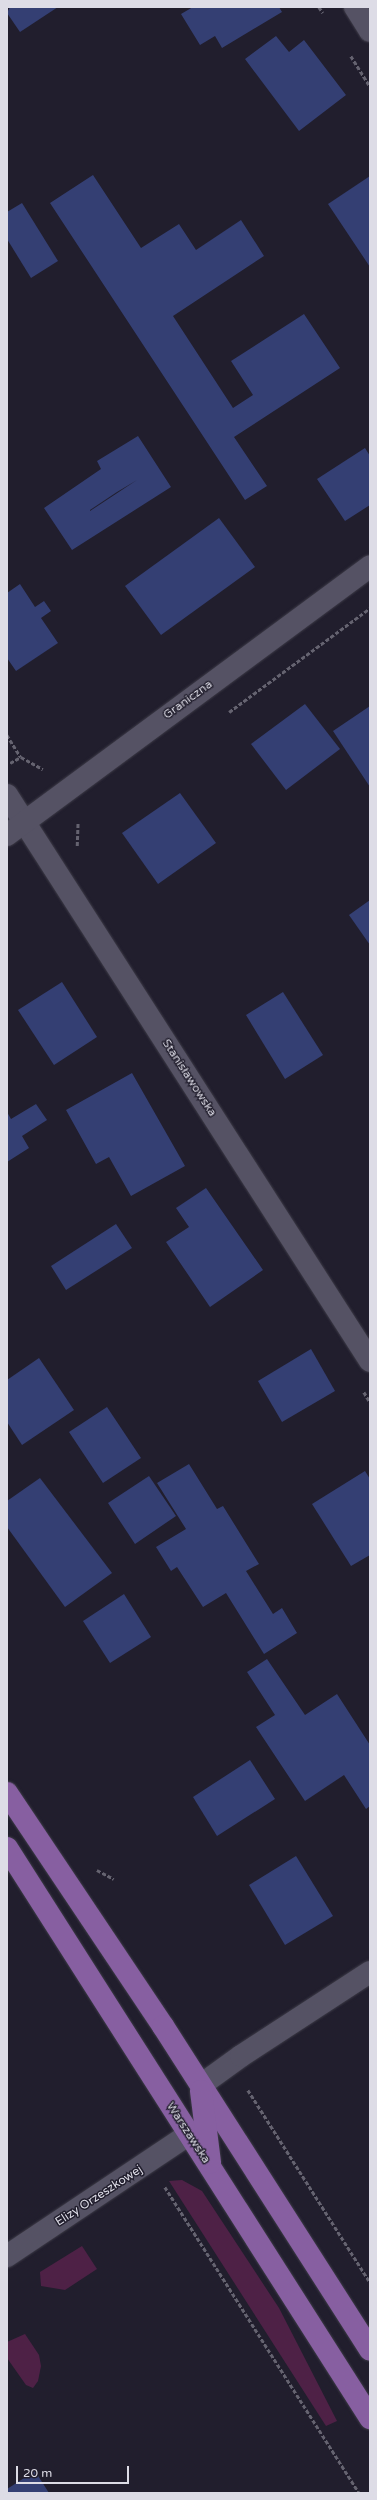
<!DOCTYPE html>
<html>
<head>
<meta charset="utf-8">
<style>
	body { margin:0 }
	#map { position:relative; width:377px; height:2500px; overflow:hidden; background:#211e2d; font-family:"Varela Round",sans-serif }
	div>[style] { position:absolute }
	.green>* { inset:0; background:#4e2146 }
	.building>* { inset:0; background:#343f73 }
	.path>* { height:2.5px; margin-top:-1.25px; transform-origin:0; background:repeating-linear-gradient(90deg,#656370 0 4px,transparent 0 6px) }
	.roads { filter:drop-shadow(0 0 1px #3d3b47) drop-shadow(0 0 1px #3d3b47) }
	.street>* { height:22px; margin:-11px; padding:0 11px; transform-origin:11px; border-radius:11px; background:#555264 }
	.primary>* { height:22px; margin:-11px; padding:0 11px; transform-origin:11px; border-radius:11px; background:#875fa1 }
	span { translate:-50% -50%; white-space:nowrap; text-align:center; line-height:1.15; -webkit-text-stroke:3px #211e2d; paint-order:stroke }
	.street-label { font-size:12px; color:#dddce6 }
	.frame { position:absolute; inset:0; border:8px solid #dddce6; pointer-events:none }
	.scale { position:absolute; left:16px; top:2466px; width:113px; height:18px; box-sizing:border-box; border:2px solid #dddce6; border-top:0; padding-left:5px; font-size:12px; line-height:14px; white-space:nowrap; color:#dddce6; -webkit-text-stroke:3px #211e2d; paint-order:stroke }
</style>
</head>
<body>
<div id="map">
	<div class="green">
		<i style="clip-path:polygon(182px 2180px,202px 2191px,279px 2308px,337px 2421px,326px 2426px,169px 2181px)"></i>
		<i style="clip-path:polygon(82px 2246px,97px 2269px,65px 2290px,41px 2286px,40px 2272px)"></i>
		<i style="clip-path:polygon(25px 2334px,39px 2355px,41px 2366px,38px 2381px,33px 2388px,26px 2385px,7px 2358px,7px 2342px)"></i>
	</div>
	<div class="building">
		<i style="clip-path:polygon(10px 7px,58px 7px,20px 32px,7px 13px)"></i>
		<i style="clip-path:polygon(193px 7px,279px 7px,282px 12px,222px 48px,215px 36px,200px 45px,181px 14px)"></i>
		<i style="clip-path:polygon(276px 36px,289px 52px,304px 40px,346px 95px,299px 131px,245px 59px)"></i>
		<i style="clip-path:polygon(93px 175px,141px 248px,179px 224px,196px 250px,241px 220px,264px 256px,173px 316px,233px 408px,253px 395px,231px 361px,304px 314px,340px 368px,234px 437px,267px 486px,245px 500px,50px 203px)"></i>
		<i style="clip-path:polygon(370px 176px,370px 267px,328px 204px)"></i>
		<i style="clip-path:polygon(22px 203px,58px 261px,31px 278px,7px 239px,7px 212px)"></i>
		<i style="clip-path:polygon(evenodd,138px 436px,171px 487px,72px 550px,44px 508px,101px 469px,97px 461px,138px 436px,137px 480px,90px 511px,90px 510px,117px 492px,137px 480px)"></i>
		<i style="clip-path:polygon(365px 448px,370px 456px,370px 505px,345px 521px,317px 479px)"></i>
		<i style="clip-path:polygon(219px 518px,255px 567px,161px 635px,125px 586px)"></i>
		<i style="clip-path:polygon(20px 584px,35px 607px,44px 601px,51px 611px,41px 618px,58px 643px,16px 671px,7px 658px,7px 593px)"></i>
		<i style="clip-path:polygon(305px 704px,340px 749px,286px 790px,251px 744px)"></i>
		<i style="clip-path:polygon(370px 706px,370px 787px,333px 731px)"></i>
		<i style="clip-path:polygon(180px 793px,216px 843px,158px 884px,122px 833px)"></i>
		<i style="clip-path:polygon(370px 900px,370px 945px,349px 915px)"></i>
		<i style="clip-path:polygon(62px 982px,97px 1037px,54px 1065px,18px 1010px)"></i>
		<i style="clip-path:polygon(283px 992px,323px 1055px,285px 1079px,246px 1015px)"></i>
		<i style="clip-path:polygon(132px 1073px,185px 1166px,131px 1196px,109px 1157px,96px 1164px,66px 1110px)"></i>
		<i style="clip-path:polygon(36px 1104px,47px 1120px,22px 1136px,29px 1148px,7px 1162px,7px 1112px,11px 1119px)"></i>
		<i style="clip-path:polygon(206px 1188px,263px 1270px,210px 1307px,166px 1242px,189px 1227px,176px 1208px)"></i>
		<i style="clip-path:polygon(116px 1224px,132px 1248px,66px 1290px,51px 1266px)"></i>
		<i style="clip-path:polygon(311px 1349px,335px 1391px,282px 1422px,258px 1381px)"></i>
		<i style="clip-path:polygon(39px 1358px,74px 1410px,22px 1445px,7px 1422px,7px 1380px)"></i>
		<i style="clip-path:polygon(107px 1407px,141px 1458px,103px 1483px,69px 1432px)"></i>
		<i style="clip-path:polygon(189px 1464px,217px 1509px,223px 1506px,259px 1564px,246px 1571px,273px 1614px,282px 1608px,297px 1633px,264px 1654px,226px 1593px,203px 1607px,177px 1567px,171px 1571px,156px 1547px,186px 1529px,157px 1483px)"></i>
		<i style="clip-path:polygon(365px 1471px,370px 1479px,370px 1555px,351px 1566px,312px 1504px)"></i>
		<i style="clip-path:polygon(149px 1476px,176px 1516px,135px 1544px,108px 1503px)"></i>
		<i style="clip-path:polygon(40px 1478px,112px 1573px,65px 1607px,7px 1527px,7px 1501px)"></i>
		<i style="clip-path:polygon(124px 1594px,151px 1637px,110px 1663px,83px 1621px)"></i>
		<i style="clip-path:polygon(267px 1659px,305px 1715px,337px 1694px,370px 1745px,370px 1806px,366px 1809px,344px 1775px,305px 1801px,256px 1727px,275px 1715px,247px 1672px)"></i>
		<i style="clip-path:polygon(250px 1760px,275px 1799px,217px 1836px,193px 1797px)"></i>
		<i style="clip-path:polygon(296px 1856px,333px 1916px,285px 1945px,249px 1885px)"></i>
		<i style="clip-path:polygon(35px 2471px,49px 2493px,7px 2493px,7px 2489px)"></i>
	</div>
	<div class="path">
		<i style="left:319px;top:7px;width:7px;rotate:56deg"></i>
		<i style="left:351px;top:56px;width:36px;rotate:58deg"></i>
		<i style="left:229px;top:712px;width:175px;rotate:-36.4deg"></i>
		<i style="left:7px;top:735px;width:26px;rotate:58deg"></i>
		<i style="left:10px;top:763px;width:13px;rotate:-29deg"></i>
		<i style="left:21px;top:757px;width:25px;rotate:29deg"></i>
		<i style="left:77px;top:846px;width:23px;rotate:-88deg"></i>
		<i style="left:364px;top:1392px;width:12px;rotate:59deg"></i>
		<i style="left:97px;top:1870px;width:19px;rotate:28deg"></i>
		<i style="left:248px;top:2090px;width:227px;rotate:57.6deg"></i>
		<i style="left:165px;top:2187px;width:362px;rotate:57.6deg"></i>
	</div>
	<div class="roads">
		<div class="street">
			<i style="left:355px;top:7px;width:28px;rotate:58deg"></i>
			<i style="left:7px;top:795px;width:672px;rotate:57.33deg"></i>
			<i style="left:7px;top:835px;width:452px;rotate:-36.5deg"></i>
			<i style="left:201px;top:2085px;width:49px;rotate:-35.9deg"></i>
			<i style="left:241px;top:2056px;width:154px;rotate:-33.1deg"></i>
			<i style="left:7px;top:2256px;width:219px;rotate:-33.8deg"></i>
		</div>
		<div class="primary">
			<i style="left:7px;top:1793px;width:280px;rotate:56.2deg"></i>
			<i style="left:163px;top:2026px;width:384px;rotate:57.4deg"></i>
			<i style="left:7px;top:1848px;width:676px;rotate:57.51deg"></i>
			<i style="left:201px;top:2091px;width:72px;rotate:82.8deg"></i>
		</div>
	</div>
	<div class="street-label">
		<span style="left:188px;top:700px;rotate:-36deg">Graniczna</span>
		<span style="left:189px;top:1078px;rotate:57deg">Stanisławowska</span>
		<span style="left:188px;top:2133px;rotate:57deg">Warszawska</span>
		<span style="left:99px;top:2196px;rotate:-33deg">Elizy Orzeszkowej</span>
	</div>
	<div class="frame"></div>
	<div class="scale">20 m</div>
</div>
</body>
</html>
